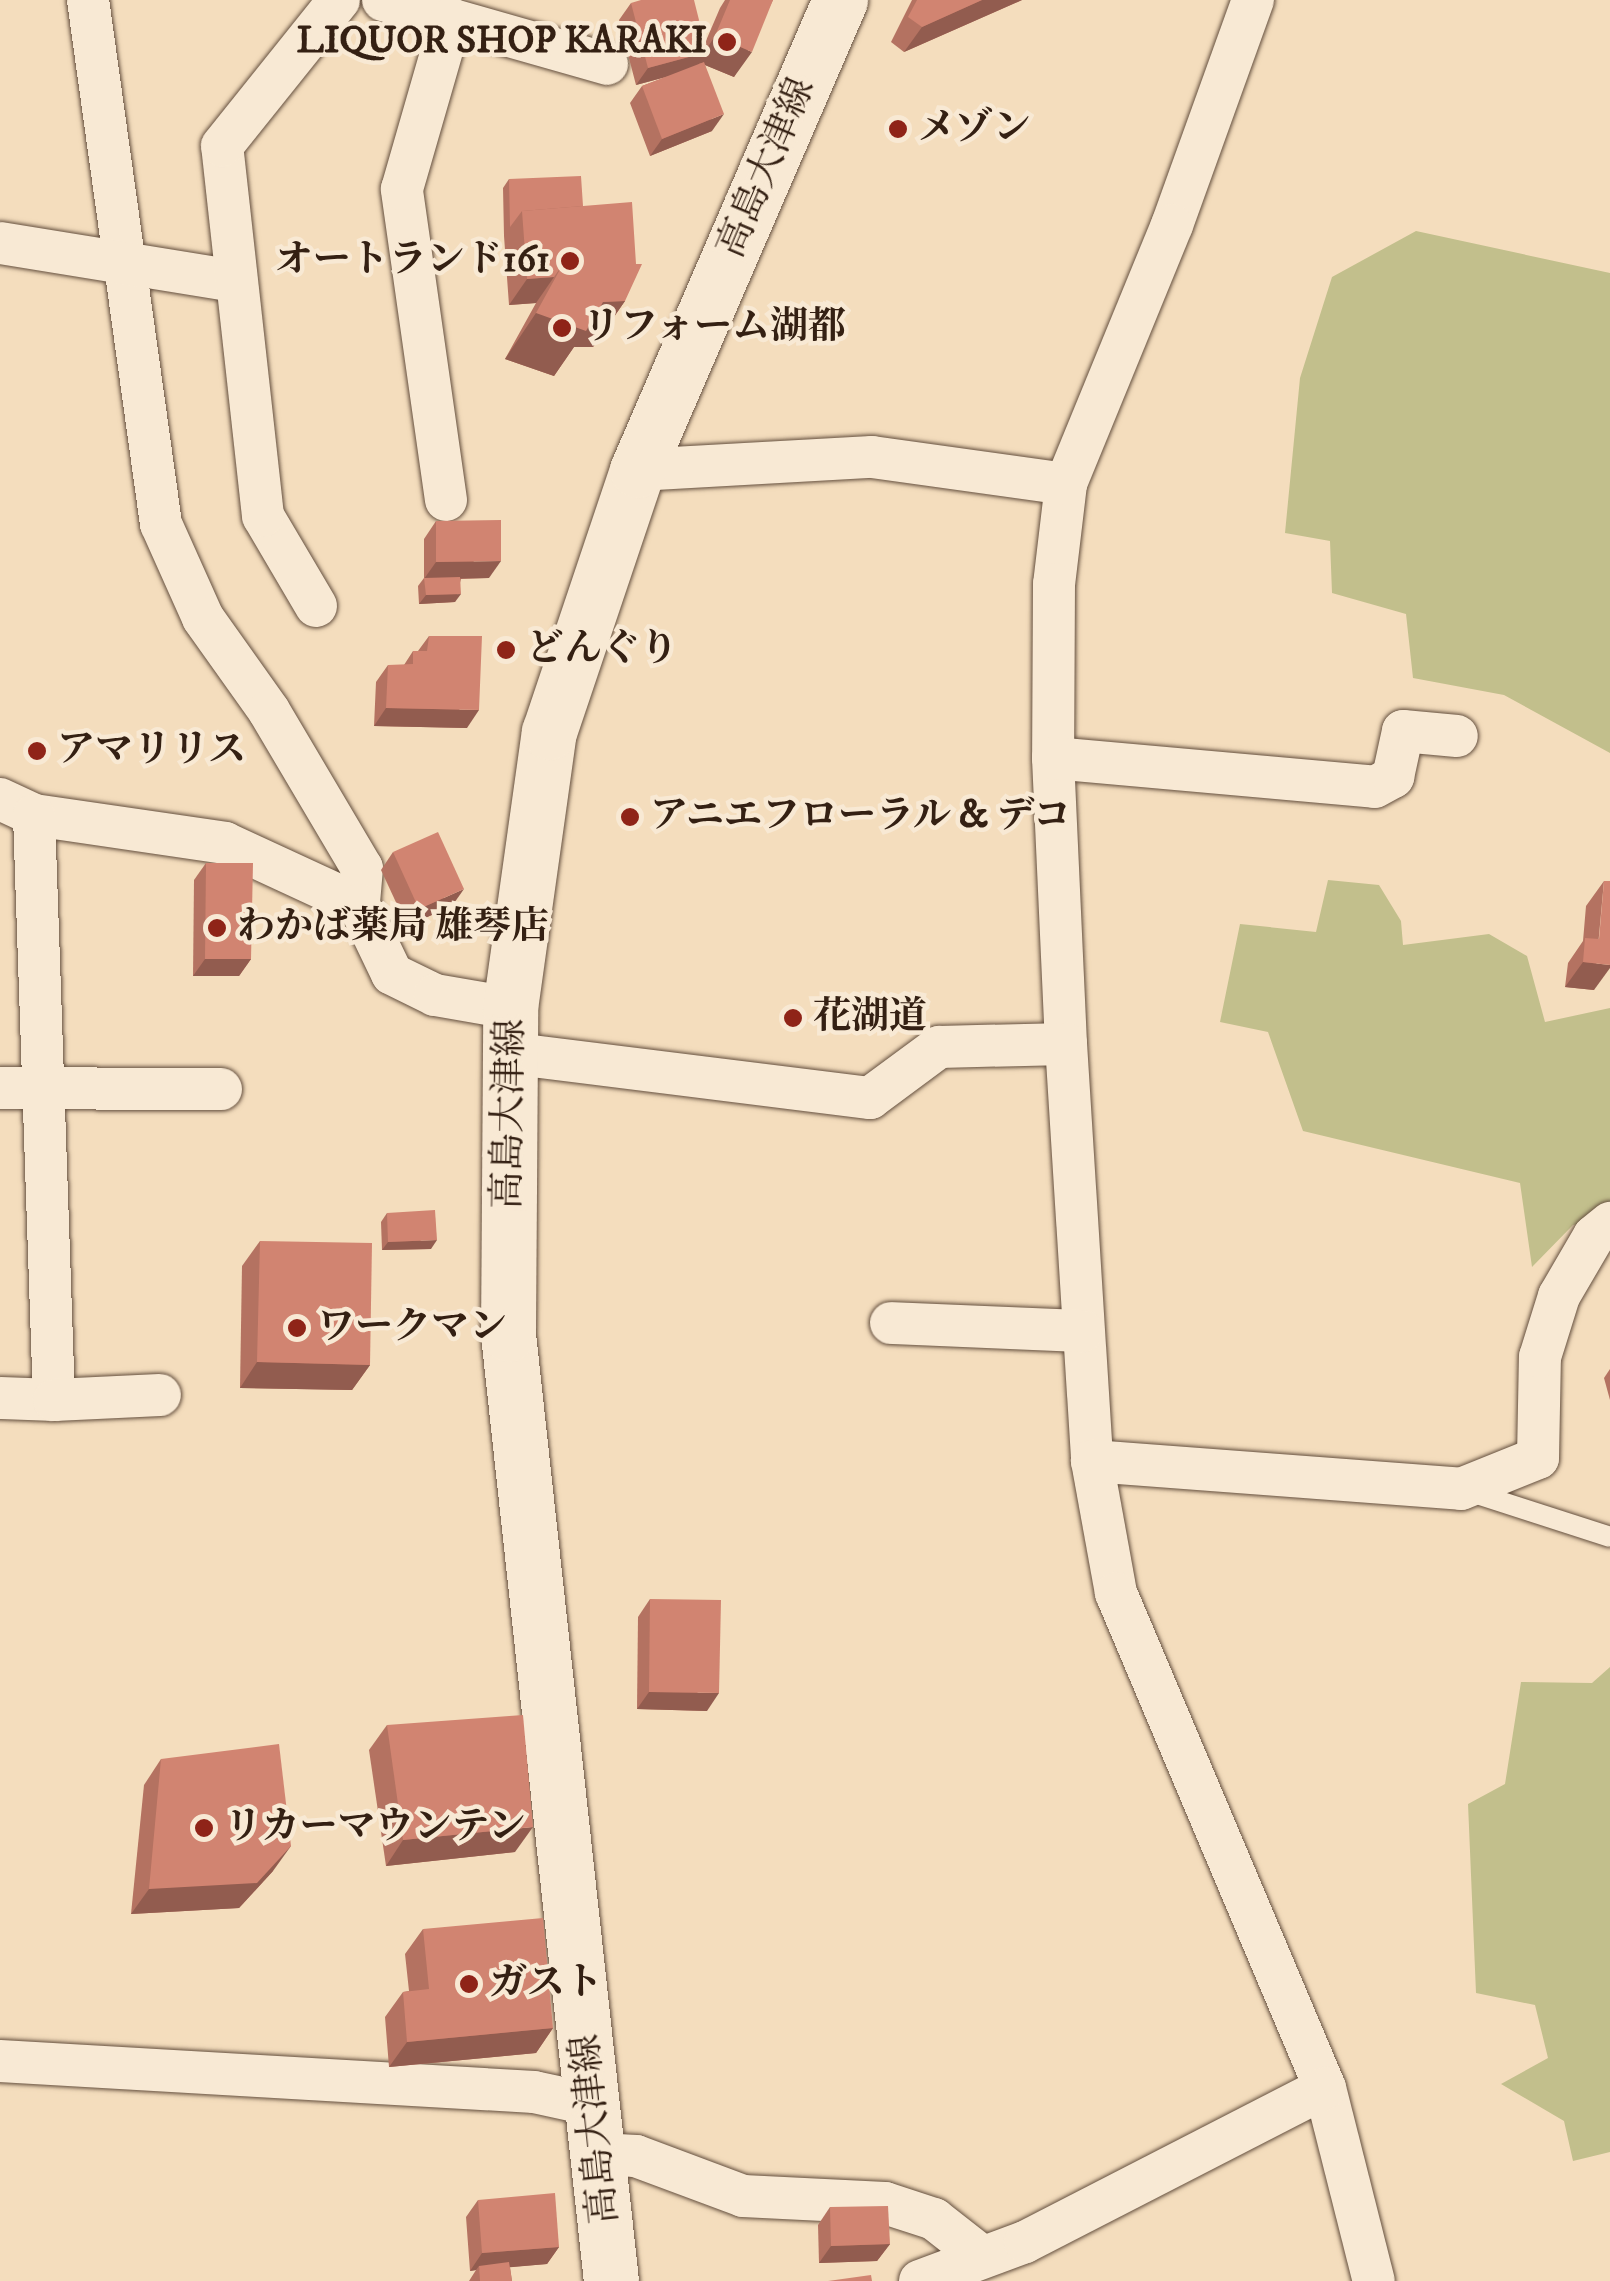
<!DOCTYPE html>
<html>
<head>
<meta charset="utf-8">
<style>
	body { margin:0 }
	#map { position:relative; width:1610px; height:2281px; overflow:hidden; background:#f4ddbd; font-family:"IM FELL DW Pica","Noto Serif JP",serif }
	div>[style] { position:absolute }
	.green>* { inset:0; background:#c2bf8c }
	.roads { filter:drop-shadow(0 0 2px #644f3e) drop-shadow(0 0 2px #644f3e) }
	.lane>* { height:20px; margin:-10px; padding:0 10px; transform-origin:10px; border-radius:10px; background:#f8e9d4 }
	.street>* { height:42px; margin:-21px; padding:0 21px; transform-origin:21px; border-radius:21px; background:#f8e9d4 }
	.secondary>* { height:55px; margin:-27.5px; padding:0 27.5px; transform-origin:27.5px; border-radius:27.5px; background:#f8e9d4 }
	.wall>* { inset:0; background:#b47261 }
	.shaded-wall>* { inset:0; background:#925c4f }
	.building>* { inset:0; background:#d18471 }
	.dots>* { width:28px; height:28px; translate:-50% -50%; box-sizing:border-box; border:5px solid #f8e9d4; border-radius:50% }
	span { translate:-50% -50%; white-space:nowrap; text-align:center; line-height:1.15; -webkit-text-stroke:9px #f8e9d4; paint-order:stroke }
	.poi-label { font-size:38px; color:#342013; font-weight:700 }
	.right { translate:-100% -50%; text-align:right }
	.left { translate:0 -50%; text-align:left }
	.street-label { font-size:38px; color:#342013 }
</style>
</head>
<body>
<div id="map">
	<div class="green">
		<i style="clip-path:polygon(1416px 231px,1610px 273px,1610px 753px,1504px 695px,1413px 678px,1406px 614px,1332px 593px,1330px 541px,1285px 533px,1300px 378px,1332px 277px)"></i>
		<i style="clip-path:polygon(1328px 880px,1379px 885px,1401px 921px,1403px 945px,1489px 934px,1527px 956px,1545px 1022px,1610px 1008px,1610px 1218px,1573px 1225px,1532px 1267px,1520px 1183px,1303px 1131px,1268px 1032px,1220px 1022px,1240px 924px,1316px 932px)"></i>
		<i style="clip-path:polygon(1610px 1667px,1610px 2152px,1573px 2161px,1564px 2121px,1501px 2084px,1548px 2058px,1535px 2005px,1476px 1993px,1468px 1804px,1505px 1784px,1521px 1682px,1592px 1683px)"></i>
	</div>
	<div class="roads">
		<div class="lane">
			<i style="left:1468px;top:1491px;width:149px;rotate:17.9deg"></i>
		</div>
		<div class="street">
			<i style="left:88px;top:0;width:529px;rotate:82.07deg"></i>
			<i style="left:161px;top:524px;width:103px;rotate:65.9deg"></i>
			<i style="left:203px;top:618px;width:114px;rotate:54.6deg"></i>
			<i style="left:269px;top:711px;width:182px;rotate:59.4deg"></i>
			<i style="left:362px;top:868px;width:37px;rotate:95deg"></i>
			<i style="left:383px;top:0;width:233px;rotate:15.9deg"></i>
			<i style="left:1253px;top:0;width:239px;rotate:109.8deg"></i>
			<i style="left:1172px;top:225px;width:280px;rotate:112.3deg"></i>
			<i style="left:1066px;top:484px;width:101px;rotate:96.8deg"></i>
			<i style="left:1054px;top:584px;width:174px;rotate:90.3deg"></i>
			<i style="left:1053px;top:758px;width:286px;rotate:87.4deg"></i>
			<i style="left:1066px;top:1044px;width:418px;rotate:86.4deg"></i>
			<i style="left:1092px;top:1461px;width:134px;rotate:79.7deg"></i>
			<i style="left:1116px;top:1593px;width:537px;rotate:67.11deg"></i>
			<i style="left:1325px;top:2088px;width:199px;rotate:75.8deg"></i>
			<i style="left:0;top:243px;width:237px;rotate:9.2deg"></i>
			<i style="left:637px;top:470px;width:235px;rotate:-3.2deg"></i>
			<i style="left:872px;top:457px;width:196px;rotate:7.9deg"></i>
			<i style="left:446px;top:500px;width:314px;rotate:-98.1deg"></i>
			<i style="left:402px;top:189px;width:177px;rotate:-73.9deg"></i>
			<i style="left:316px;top:606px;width:104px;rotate:-120.5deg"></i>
			<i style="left:263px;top:516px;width:372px;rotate:-96.3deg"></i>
			<i style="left:222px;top:146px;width:187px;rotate:-51.3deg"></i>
			<i style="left:1053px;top:758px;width:323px;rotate:5.1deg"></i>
			<i style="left:1375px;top:787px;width:21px;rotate:-29deg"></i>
			<i style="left:1393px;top:777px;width:47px;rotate:-77.7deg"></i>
			<i style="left:1403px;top:731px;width:54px;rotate:5.3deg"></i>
			<i style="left:0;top:799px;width:38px;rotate:25deg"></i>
			<i style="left:34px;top:815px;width:193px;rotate:8.3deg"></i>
			<i style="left:225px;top:843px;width:148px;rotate:24.8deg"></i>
			<i style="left:359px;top:905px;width:76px;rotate:64.4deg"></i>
			<i style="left:392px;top:974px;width:48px;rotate:26deg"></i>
			<i style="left:435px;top:995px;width:76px;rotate:9.8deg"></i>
			<i style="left:508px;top:1053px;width:365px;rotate:7.1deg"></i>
			<i style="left:870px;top:1098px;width:86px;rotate:-36.5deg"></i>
			<i style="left:939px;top:1047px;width:127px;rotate:-1.4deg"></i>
			<i style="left:0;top:1088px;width:221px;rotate:0.3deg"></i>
			<i style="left:891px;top:1323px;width:192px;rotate:2.4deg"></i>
			<i style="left:0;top:1398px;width:54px;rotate:2.1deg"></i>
			<i style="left:54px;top:1400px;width:585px;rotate:-91.96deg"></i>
			<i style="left:54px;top:1400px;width:106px;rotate:-2.7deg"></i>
			<i style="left:1092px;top:1461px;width:370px;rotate:4.3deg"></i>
			<i style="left:1461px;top:1489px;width:83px;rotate:-21.9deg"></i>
			<i style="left:1538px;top:1458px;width:101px;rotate:-88.9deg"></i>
			<i style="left:1540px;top:1357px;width:64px;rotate:-72.7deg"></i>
			<i style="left:1559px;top:1296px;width:69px;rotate:-59.7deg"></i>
			<i style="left:1594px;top:1236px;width:21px;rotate:-39deg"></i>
			<i style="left:0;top:2061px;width:535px;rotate:3.32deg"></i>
			<i style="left:534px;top:2092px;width:61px;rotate:12.2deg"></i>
			<i style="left:599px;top:2154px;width:37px;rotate:3deg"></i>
			<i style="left:636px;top:2156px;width:114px;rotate:20.5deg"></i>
			<i style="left:743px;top:2196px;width:142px;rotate:2.8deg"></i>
			<i style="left:885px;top:2203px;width:52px;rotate:18.1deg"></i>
			<i style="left:934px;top:2219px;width:58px;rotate:38deg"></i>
			<i style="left:920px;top:2281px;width:112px;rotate:-20.4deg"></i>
			<i style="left:1025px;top:2242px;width:337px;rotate:-27.2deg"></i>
		</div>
		<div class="secondary">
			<i style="left:611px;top:2281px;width:953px;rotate:-96.21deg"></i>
			<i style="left:508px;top:1334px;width:326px;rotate:-89.6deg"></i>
			<i style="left:510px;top:1008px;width:279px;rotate:-82deg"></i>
			<i style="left:549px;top:732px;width:276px;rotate:-71.4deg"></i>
			<i style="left:637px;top:470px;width:512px;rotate:-66.64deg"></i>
		</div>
	</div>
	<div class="wall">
		<i style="clip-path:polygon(725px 0,773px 0,734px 77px,705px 65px,712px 131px,650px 156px,630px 103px,642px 86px,666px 77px,636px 85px,619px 20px,631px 3px,705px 43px,720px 8px)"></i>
		<i style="clip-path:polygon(912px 0,1022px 0,904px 52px,891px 42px)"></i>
		<i style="clip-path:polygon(509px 179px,583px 206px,625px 301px,593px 347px,574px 347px,554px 376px,505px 359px,536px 303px,509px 305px,504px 236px,503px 188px)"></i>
		<i style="clip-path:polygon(436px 521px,489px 578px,461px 579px,455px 602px,419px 604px,418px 586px,424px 578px,424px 539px)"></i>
		<i style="clip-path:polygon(429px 636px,467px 728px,374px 726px,376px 682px,388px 665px,404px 665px,413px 651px,418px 651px)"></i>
		<i style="clip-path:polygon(393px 852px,452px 906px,407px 926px,381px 870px)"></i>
		<i style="clip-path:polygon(206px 863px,251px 959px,239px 976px,193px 976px,194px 880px)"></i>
		<i style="clip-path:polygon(1604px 881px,1594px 990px,1565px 987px,1568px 963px,1583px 941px,1586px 906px)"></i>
		<i style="clip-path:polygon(387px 1213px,431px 1249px,382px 1250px,381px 1222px)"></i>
		<i style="clip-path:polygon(260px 1241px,370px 1365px,352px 1390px,240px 1388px,242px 1266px)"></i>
		<i style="clip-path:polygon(1610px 1369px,1610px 1400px,1604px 1378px)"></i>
		<i style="clip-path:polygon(650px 1599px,707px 1711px,637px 1709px,638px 1617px)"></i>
		<i style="clip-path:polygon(387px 1725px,515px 1852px,386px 1866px,369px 1750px)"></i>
		<i style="clip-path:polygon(161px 1759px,273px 1871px,239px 1908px,131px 1914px,144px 1785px)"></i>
		<i style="clip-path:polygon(423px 1929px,553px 2028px,536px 2053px,389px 2067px,385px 2017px,403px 1992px,409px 1991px,405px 1954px)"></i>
		<i style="clip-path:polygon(478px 2200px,559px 2247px,547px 2264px,510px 2267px,512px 2281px,469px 2281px,476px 2270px,470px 2271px,466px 2217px)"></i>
		<i style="clip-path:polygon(830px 2207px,890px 2244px,877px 2261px,819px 2263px,818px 2225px)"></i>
	</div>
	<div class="shaded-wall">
		<i style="clip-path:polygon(982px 0,1022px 0,904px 52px,922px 27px)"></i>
		<i style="clip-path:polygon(715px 36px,752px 52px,734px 77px,700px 63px,695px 69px,636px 85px,648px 68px,704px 53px)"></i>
		<i style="clip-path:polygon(724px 114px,712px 131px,650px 156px,662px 139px)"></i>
		<i style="clip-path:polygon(554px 277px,536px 303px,509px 305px,527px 279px)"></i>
		<i style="clip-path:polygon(625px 301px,593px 347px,574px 347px,554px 376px,505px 359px,536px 313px,603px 302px)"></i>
		<i style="clip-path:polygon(501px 561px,489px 578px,424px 579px,436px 562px)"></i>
		<i style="clip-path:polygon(461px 594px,455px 602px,419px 604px,426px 595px)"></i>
		<i style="clip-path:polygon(386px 708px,479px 710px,467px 728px,374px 726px)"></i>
		<i style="clip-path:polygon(464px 889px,452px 906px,407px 926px,419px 909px)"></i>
		<i style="clip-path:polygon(205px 959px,251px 959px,239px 976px,193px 976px)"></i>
		<i style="clip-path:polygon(1583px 962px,1610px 965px,1610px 968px,1594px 990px,1565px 987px)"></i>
		<i style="clip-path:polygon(437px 1240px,431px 1249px,382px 1250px,388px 1242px)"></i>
		<i style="clip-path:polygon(257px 1362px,370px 1365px,352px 1390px,240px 1388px)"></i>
		<i style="clip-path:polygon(649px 1692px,719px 1693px,707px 1711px,637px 1709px)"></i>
		<i style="clip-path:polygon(533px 1827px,515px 1852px,386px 1866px,403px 1840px)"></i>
		<i style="clip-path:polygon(291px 1846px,273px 1871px,239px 1908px,131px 1914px,149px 1889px)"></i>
		<i style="clip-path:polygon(553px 2028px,536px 2053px,389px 2067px,407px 2042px)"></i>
		<i style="clip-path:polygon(890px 2244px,877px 2261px,819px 2263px,831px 2246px)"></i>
		<i style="clip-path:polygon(559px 2247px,547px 2264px,479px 2270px,479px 2266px,476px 2270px,470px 2271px,482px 2253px)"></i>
	</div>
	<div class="building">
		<i style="clip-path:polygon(641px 0,694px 0,707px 52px,648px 68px,631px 3px)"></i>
		<i style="clip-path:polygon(730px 0,773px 0,752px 52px,715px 36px)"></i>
		<i style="clip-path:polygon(917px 0,982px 0,922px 27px,908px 17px)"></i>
		<i style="clip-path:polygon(704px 62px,724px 114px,662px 139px,642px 86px)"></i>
		<i style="clip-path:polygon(581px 176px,583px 206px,522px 211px,510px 227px,509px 179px)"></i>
		<i style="clip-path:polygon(632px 202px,636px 264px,563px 264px,554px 277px,527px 279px,522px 211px)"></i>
		<i style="clip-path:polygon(563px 264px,642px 264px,625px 301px,603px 302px,586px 331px,536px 313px)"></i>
		<i style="clip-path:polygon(501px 520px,501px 561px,436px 562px,436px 521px)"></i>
		<i style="clip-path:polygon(460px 577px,461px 594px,426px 595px,424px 578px)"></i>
		<i style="clip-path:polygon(429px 636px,482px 636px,479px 710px,386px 708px,388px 665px,413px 664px,413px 651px,427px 651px)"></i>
		<i style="clip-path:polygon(438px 832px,464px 889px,419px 909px,393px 852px)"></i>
		<i style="clip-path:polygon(206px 863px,253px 863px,251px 959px,205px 959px)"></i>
		<i style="clip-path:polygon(1604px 881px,1610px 881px,1610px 965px,1583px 962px,1585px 938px,1599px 939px)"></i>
		<i style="clip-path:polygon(435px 1210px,437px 1240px,388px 1242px,387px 1213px)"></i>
		<i style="clip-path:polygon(260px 1241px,372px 1243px,370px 1365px,257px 1362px)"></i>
		<i style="clip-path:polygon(650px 1599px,721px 1600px,719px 1693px,649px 1692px)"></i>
		<i style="clip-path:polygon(523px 1715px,533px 1827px,403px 1840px,387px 1725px)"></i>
		<i style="clip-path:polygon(279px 1744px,291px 1846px,257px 1883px,149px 1889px,161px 1759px)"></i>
		<i style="clip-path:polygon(543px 1918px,553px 2028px,407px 2042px,403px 1992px,429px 1989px,423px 1929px)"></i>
		<i style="clip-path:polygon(555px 2193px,559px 2247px,482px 2253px,478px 2200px)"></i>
		<i style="clip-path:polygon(888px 2206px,890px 2244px,831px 2246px,830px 2207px)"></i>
		<i style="clip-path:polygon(509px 2262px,512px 2281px,480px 2281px,479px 2266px)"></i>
		<i style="clip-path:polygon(871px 2275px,872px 2281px,828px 2281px)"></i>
	</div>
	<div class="dots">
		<i style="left:727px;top:42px;background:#8f2418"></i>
		<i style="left:898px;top:129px;background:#8f2418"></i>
		<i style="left:570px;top:261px;background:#8f2418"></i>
		<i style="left:562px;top:328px;background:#8f2418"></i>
		<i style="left:506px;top:650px;background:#8f2418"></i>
		<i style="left:37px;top:751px;background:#8f2418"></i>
		<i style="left:630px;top:817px;background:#8f2418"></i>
		<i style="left:217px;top:928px;background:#8f2418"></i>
		<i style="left:793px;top:1018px;background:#8f2418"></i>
		<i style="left:297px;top:1328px;background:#8f2418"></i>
		<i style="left:204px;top:1828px;background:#8f2418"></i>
		<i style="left:469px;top:1984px;background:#8f2418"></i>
	</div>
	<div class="poi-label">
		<span class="right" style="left:707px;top:42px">LIQUOR SHOP KARAKI</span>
		<span class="left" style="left:918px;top:129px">メゾン</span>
		<span class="right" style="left:550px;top:261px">オートランド161</span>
		<span class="left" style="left:582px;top:328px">リフォーム湖都</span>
		<span class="left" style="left:526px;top:650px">どんぐり</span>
		<span class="left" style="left:57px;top:751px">アマリリス</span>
		<span class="left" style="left:650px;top:817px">アニエフローラル &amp; デコ</span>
		<span class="left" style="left:237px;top:928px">わかば薬局 雄琴店</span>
		<span class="left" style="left:813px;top:1018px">花湖道</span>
		<span class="left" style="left:317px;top:1328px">ワークマン</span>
		<span class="left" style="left:224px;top:1828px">リカーマウンテン</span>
		<span class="left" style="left:489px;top:1984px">ガスト</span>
	</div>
	<div class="street-label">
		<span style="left:767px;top:168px;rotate:-67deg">高島大津線</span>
		<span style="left:510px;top:1114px;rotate:-89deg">高島大津線</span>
		<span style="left:596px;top:2129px;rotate:-96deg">高島大津線</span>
	</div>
</div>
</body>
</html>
